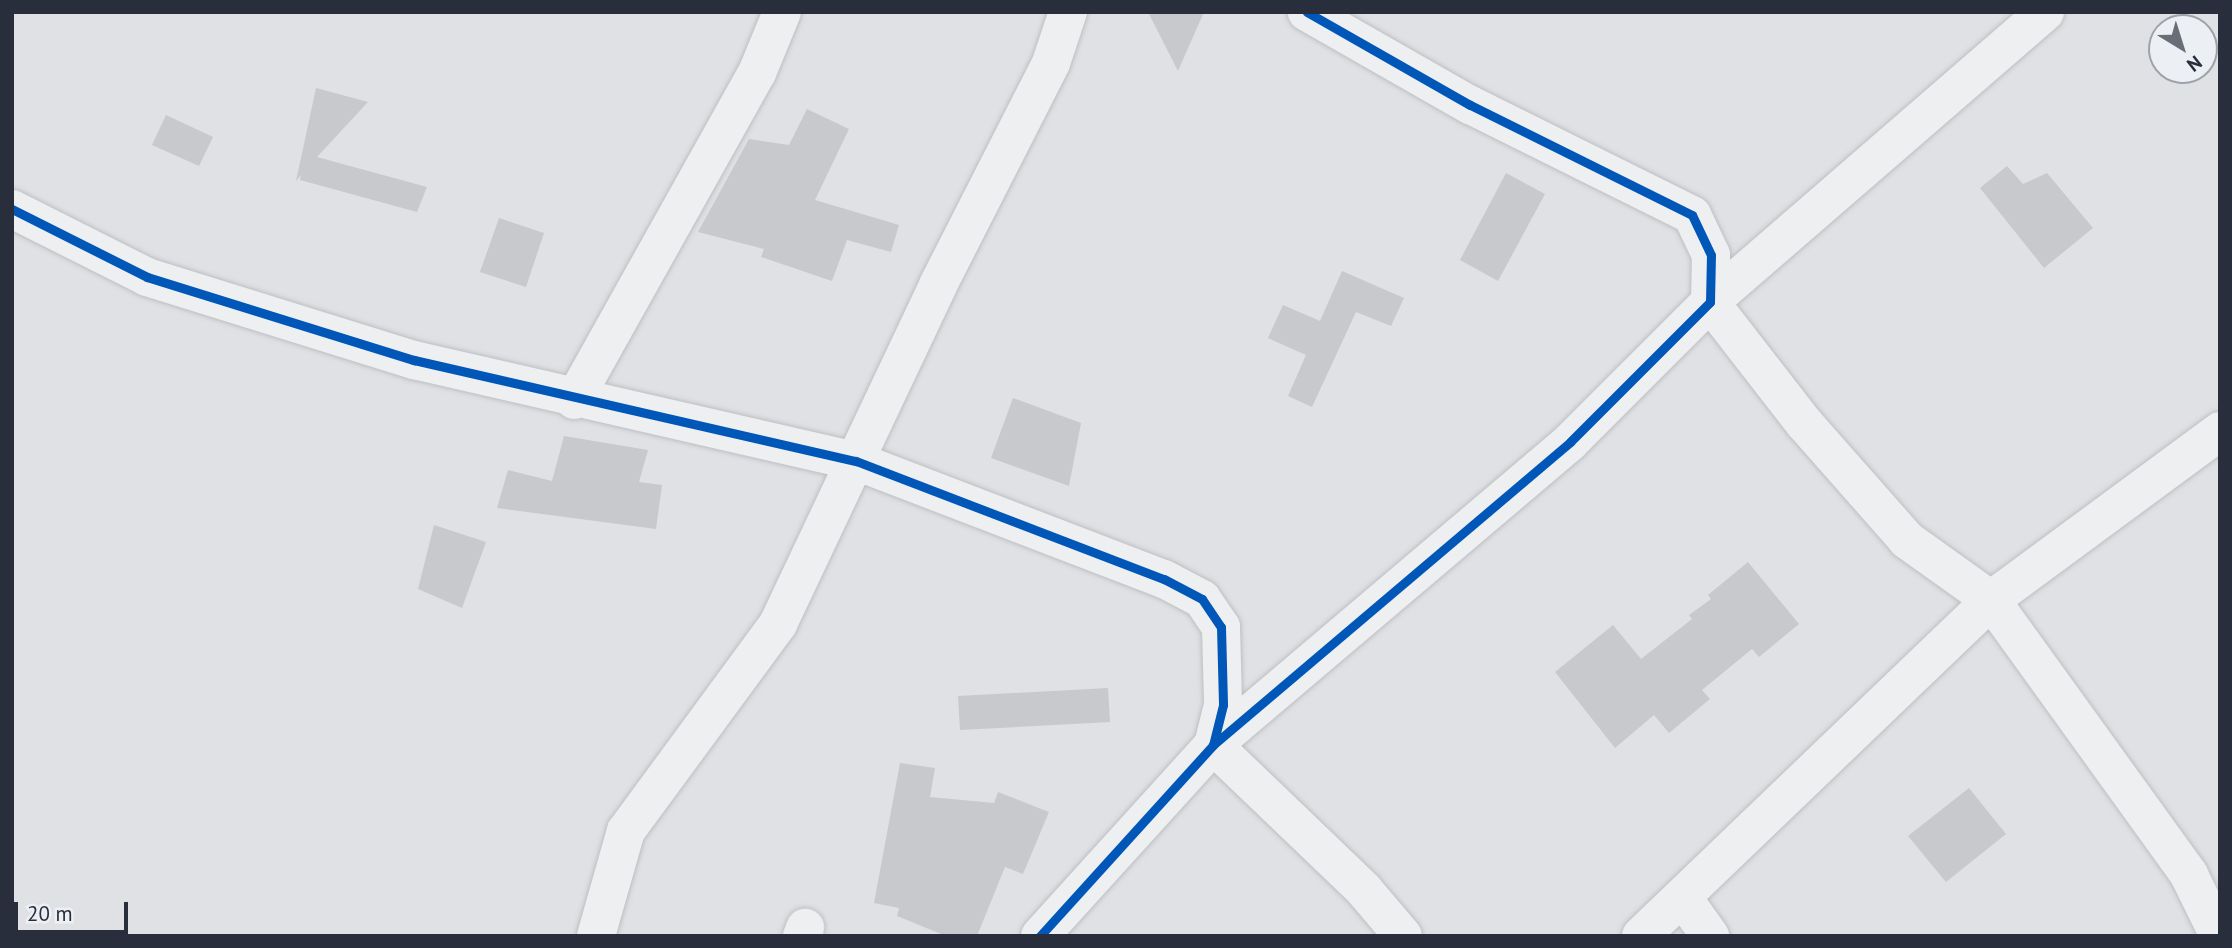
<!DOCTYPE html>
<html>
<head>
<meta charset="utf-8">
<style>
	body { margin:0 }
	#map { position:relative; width:2232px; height:948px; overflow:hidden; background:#dfe1e4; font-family:"PT Sans",sans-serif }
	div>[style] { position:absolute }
	.building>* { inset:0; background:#c7c9cc }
	.roads { filter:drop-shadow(0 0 2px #bdbfc2) drop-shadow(0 0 2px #bdbfc2) }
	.minor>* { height:38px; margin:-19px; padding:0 19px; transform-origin:19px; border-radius:19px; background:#eeeff0 }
	.cycleway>* { height:9px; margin:-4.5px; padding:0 4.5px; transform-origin:4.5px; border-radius:4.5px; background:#0057b8 }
	span { translate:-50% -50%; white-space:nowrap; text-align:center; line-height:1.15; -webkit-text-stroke:7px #eceff3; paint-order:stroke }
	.frame { position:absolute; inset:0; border:14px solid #282e3b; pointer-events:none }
	.north { position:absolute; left:2148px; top:14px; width:70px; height:70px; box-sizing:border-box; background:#eceff3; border:2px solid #9ea2a9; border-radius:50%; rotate:142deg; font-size:19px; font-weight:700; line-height:28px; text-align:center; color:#282e3b }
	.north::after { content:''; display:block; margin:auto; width:24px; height:32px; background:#686d76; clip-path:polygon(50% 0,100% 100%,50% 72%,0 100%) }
	.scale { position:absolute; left:14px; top:902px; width:114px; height:32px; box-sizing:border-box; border:4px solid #282e3b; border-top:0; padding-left:9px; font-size:21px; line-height:24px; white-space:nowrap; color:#282e3b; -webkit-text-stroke:5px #eceff3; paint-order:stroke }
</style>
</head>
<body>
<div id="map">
	<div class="building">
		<i style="clip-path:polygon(1148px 12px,1204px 12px,1178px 71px)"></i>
		<i style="clip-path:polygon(316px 88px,368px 102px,317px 157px,427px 187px,417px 212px,300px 180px,301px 175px,296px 181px)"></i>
		<i style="clip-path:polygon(807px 109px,849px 129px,815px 200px,899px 225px,891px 252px,847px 240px,832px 281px,761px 257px,764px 249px,698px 232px,749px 139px,789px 145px)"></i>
		<i style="clip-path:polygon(166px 115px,213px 137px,199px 166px,152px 145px)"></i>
		<i style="clip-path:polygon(2007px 166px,2023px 184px,2047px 173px,2093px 228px,2044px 268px,1980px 188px)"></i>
		<i style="clip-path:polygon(1506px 173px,1545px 194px,1498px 281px,1460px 260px)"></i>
		<i style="clip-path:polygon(499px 218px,544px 233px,526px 287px,480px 272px)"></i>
		<i style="clip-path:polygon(1342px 271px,1404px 298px,1391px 326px,1356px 312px,1312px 407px,1288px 396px,1306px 355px,1268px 338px,1283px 305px,1320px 321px)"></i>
		<i style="clip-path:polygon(1013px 398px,1081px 423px,1069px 486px,991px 458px)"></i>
		<i style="clip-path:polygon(564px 436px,648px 450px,639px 482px,662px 485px,656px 529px,497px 508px,508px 470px,552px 481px)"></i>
		<i style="clip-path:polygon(434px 525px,486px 542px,462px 608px,418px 589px)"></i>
		<i style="clip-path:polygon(1748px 562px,1799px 624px,1759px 657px,1752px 649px,1702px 690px,1710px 699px,1669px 733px,1654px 715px,1615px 748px,1555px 672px,1613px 625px,1641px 659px,1692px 619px,1689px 615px,1711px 599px,1708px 595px)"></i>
		<i style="clip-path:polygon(1108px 688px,1110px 722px,960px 730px,958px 696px)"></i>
		<i style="clip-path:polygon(900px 763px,935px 768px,930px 797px,994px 803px,998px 792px,1049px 812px,1023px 874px,1005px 867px,977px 936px,946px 936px,897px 916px,899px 908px,874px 903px)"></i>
		<i style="clip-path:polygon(1969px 788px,2006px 834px,1946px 882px,1908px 836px)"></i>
	</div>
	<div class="roads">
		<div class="minor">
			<i style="left:2045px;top:12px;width:443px;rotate:139.1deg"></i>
			<i style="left:1710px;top:302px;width:153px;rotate:52.2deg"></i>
			<i style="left:1804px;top:423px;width:156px;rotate:48.6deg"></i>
			<i style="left:1907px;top:540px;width:103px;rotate:35.5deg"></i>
			<i style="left:1991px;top:600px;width:339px;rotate:54.2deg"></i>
			<i style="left:2189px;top:875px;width:68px;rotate:63.8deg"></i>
			<i style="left:12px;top:209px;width:151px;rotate:26.7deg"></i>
			<i style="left:147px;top:277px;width:280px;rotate:17.3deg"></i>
			<i style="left:414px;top:360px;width:453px;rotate:12.9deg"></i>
			<i style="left:856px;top:461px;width:330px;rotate:21deg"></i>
			<i style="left:1164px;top:579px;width:43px;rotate:27.8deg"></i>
			<i style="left:1202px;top:599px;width:34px;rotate:56deg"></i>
			<i style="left:1221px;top:627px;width:78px;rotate:88.5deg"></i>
			<i style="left:1223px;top:705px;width:41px;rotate:104deg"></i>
			<i style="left:574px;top:400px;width:375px;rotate:-60.8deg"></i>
			<i style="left:757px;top:73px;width:66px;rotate:-67.7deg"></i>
			<i style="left:1213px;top:745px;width:209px;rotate:43.8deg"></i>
			<i style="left:1364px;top:890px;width:60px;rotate:49.7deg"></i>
			<i style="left:1683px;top:898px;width:47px;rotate:54.6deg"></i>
			<i style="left:596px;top:936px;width:109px;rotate:-74.1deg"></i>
			<i style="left:626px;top:831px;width:257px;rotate:-53.7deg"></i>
			<i style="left:778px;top:624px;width:375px;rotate:-64.7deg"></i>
			<i style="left:938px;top:285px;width:249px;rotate:-63deg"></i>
			<i style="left:1051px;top:63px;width:54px;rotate:-71.6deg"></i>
			<i style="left:802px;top:936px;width:9px;rotate:-69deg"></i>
			<i style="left:1040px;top:936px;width:258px;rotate:-47.8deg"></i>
			<i style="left:1213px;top:745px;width:468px;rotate:-40.3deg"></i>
			<i style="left:1570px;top:442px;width:198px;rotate:-45deg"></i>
			<i style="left:1710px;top:302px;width:47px;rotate:-88.8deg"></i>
			<i style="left:1711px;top:255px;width:44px;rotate:-115.4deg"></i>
			<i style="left:1692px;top:215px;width:248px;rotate:-153.6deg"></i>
			<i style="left:1470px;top:105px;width:188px;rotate:-150.3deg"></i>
			<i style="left:1641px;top:936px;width:485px;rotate:-43.8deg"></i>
			<i style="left:1991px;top:600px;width:285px;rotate:-36.4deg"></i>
		</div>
	</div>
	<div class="cycleway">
		<i style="left:12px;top:209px;width:151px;rotate:26.7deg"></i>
		<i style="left:147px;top:277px;width:280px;rotate:17.3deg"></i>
		<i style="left:414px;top:360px;width:453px;rotate:12.9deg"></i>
		<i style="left:856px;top:461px;width:330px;rotate:21deg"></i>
		<i style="left:1164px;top:579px;width:43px;rotate:27.8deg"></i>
		<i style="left:1202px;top:599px;width:34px;rotate:56deg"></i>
		<i style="left:1221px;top:627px;width:78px;rotate:88.5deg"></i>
		<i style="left:1223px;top:705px;width:41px;rotate:104deg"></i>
		<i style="left:1040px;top:936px;width:258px;rotate:-47.8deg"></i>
		<i style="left:1213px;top:745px;width:468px;rotate:-40.3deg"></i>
		<i style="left:1570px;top:442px;width:198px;rotate:-45deg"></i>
		<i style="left:1710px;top:302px;width:47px;rotate:-88.8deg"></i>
		<i style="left:1711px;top:255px;width:44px;rotate:-115.4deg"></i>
		<i style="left:1692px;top:215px;width:248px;rotate:-153.6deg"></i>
		<i style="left:1470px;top:105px;width:188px;rotate:-150.3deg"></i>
	</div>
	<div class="frame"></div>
	<div class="north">N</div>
	<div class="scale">20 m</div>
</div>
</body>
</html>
